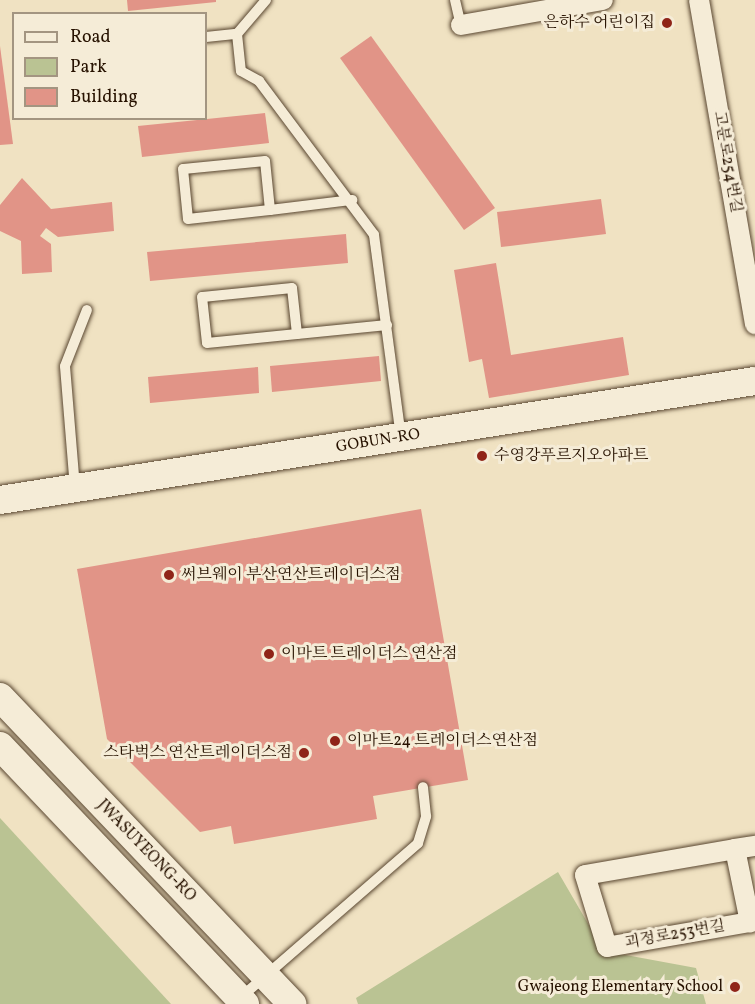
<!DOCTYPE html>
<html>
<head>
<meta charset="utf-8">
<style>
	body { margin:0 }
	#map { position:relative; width:755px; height:1004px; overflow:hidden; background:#f0e2c2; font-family:Vollkorn,"Noto Serif KR",serif }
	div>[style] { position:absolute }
	.green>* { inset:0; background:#bac393 }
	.building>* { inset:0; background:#e19487 }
	.roads { filter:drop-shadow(0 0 2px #594630) drop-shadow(0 0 2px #594630) }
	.lane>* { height:10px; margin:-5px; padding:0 5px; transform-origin:5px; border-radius:5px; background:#f5ecd7 }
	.street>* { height:20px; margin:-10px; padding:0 10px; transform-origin:10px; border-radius:10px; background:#f5ecd7 }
	.secondary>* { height:28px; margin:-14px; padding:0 14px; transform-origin:14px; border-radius:14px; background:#f5ecd7 }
	.dots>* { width:16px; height:16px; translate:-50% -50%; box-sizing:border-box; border:3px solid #f5ecd7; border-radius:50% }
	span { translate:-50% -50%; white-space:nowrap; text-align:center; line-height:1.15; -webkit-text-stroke:6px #f5ecd7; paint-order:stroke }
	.poi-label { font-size:16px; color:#271200 }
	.right { translate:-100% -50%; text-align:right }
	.left { translate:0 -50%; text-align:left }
	.street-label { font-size:16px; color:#271200 }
	.legend { position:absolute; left:12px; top:12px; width:195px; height:108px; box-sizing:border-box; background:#f5ecd7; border:2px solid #a39581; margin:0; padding:8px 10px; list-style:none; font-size:18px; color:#271200 }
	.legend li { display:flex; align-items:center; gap:12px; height:30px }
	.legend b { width:30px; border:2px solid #a39581 }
</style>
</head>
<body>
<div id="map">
	<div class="green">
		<i style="clip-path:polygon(0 818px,171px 1004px,0 1004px)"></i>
		<i style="clip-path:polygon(558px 872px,604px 951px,696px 968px,706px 1004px,358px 1004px,356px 998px)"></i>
	</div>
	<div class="building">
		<i style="clip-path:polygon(127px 0,216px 0,216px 2px,128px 11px)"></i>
		<i style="clip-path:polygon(371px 36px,495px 208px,464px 230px,340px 58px)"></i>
		<i style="clip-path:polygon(0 46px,13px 144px,0 145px)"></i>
		<i style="clip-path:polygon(265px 113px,269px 143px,142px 157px,138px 126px)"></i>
		<i style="clip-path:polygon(22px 178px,51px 209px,112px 202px,114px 231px,58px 237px,46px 228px,40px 236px,51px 244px,52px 272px,22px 274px,21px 241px,0 231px,0 205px)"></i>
		<i style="clip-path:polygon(601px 199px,606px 234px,501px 247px,497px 212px)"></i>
		<i style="clip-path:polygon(346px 234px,348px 263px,150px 281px,147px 252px)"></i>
		<i style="clip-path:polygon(496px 263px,511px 355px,623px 337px,629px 375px,489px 398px,482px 359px,469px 362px,454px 270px)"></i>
		<i style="clip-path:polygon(379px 356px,381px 381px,272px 392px,270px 366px)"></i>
		<i style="clip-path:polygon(258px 367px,259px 393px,150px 403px,148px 377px)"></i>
		<i style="clip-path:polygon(421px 509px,468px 780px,373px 796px,377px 819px,234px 844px,231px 826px,200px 832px,107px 739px,77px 569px)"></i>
	</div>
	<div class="roads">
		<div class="lane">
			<i style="left:266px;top:0;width:45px;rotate:130.5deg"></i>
			<i style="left:237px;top:34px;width:37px;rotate:84deg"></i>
			<i style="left:241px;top:71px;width:21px;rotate:29deg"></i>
			<i style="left:259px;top:81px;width:192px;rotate:53.2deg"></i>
			<i style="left:374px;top:235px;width:204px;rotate:82.4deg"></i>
			<i style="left:455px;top:0;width:26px;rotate:77deg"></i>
			<i style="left:206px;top:37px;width:31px;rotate:-6deg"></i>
			<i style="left:270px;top:210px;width:49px;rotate:-95.8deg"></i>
			<i style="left:265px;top:161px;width:82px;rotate:174.4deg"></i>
			<i style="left:183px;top:169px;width:50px;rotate:84.3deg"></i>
			<i style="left:188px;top:219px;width:82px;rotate:-6.3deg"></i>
			<i style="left:270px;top:210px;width:83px;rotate:-7deg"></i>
			<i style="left:297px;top:334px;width:46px;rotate:-96.2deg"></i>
			<i style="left:292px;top:288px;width:90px;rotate:174.3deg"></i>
			<i style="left:202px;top:297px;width:46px;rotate:83.8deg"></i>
			<i style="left:207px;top:343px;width:181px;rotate:-5.7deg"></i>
			<i style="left:75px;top:488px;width:122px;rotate:-94.7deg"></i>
			<i style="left:65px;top:366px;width:60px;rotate:-68.6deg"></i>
			<i style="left:240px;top:998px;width:236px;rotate:-41deg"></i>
			<i style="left:418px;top:843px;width:28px;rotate:-73deg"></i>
			<i style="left:426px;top:816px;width:29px;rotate:-96deg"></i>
		</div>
		<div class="street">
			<i style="left:699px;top:0;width:329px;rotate:80.2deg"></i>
			<i style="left:461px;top:25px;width:144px;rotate:-10deg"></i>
			<i style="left:735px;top:849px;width:75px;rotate:78.4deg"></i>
			<i style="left:750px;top:922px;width:145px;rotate:170.1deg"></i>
			<i style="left:607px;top:947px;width:75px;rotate:-107deg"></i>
			<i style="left:585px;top:875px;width:152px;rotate:-9.8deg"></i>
			<i style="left:735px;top:849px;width:20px;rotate:-9deg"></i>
		</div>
		<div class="secondary">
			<i style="left:0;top:500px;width:764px;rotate:-8.96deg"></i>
			<i style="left:0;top:697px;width:424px;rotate:46.4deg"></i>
			<i style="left:0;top:746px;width:356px;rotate:46.5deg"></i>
		</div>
	</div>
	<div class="dots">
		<i style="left:667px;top:23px;background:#8f2418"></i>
		<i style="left:482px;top:456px;background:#8f2418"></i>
		<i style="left:169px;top:575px;background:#8f2418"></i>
		<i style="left:269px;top:654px;background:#8f2418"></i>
		<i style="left:335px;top:741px;background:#8f2418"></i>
		<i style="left:304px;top:753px;background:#8f2418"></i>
		<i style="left:735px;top:987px;background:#8f2418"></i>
	</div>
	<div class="poi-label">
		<span class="right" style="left:655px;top:23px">은하수 어린이집</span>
		<span class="left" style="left:494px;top:456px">수영강푸르지오아파트</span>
		<span class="left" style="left:181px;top:575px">써브웨이 부산연산트레이더스점</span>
		<span class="left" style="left:281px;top:654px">이마트 트레이더스 연산점</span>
		<span class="left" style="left:347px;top:741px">이마트24 트레이더스연산점</span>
		<span class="right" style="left:292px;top:753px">스타벅스 연산트레이더스점</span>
		<span class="right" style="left:723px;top:987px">Gwajeong Elementary School</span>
	</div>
	<div class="street-label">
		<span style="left:727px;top:162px;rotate:80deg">고분로254번길</span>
		<span style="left:378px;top:441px;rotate:-9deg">GOBUN-RO</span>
		<span style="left:146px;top:851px;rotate:46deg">JWASUYEONG-RO</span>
		<span style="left:675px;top:935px;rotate:-10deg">괴정로253번길</span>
	</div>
	<ul class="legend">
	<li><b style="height:8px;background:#f5ecd7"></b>Road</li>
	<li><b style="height:16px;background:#bac393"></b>Park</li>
	<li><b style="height:16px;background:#e19487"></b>Building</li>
	</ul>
</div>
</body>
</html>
